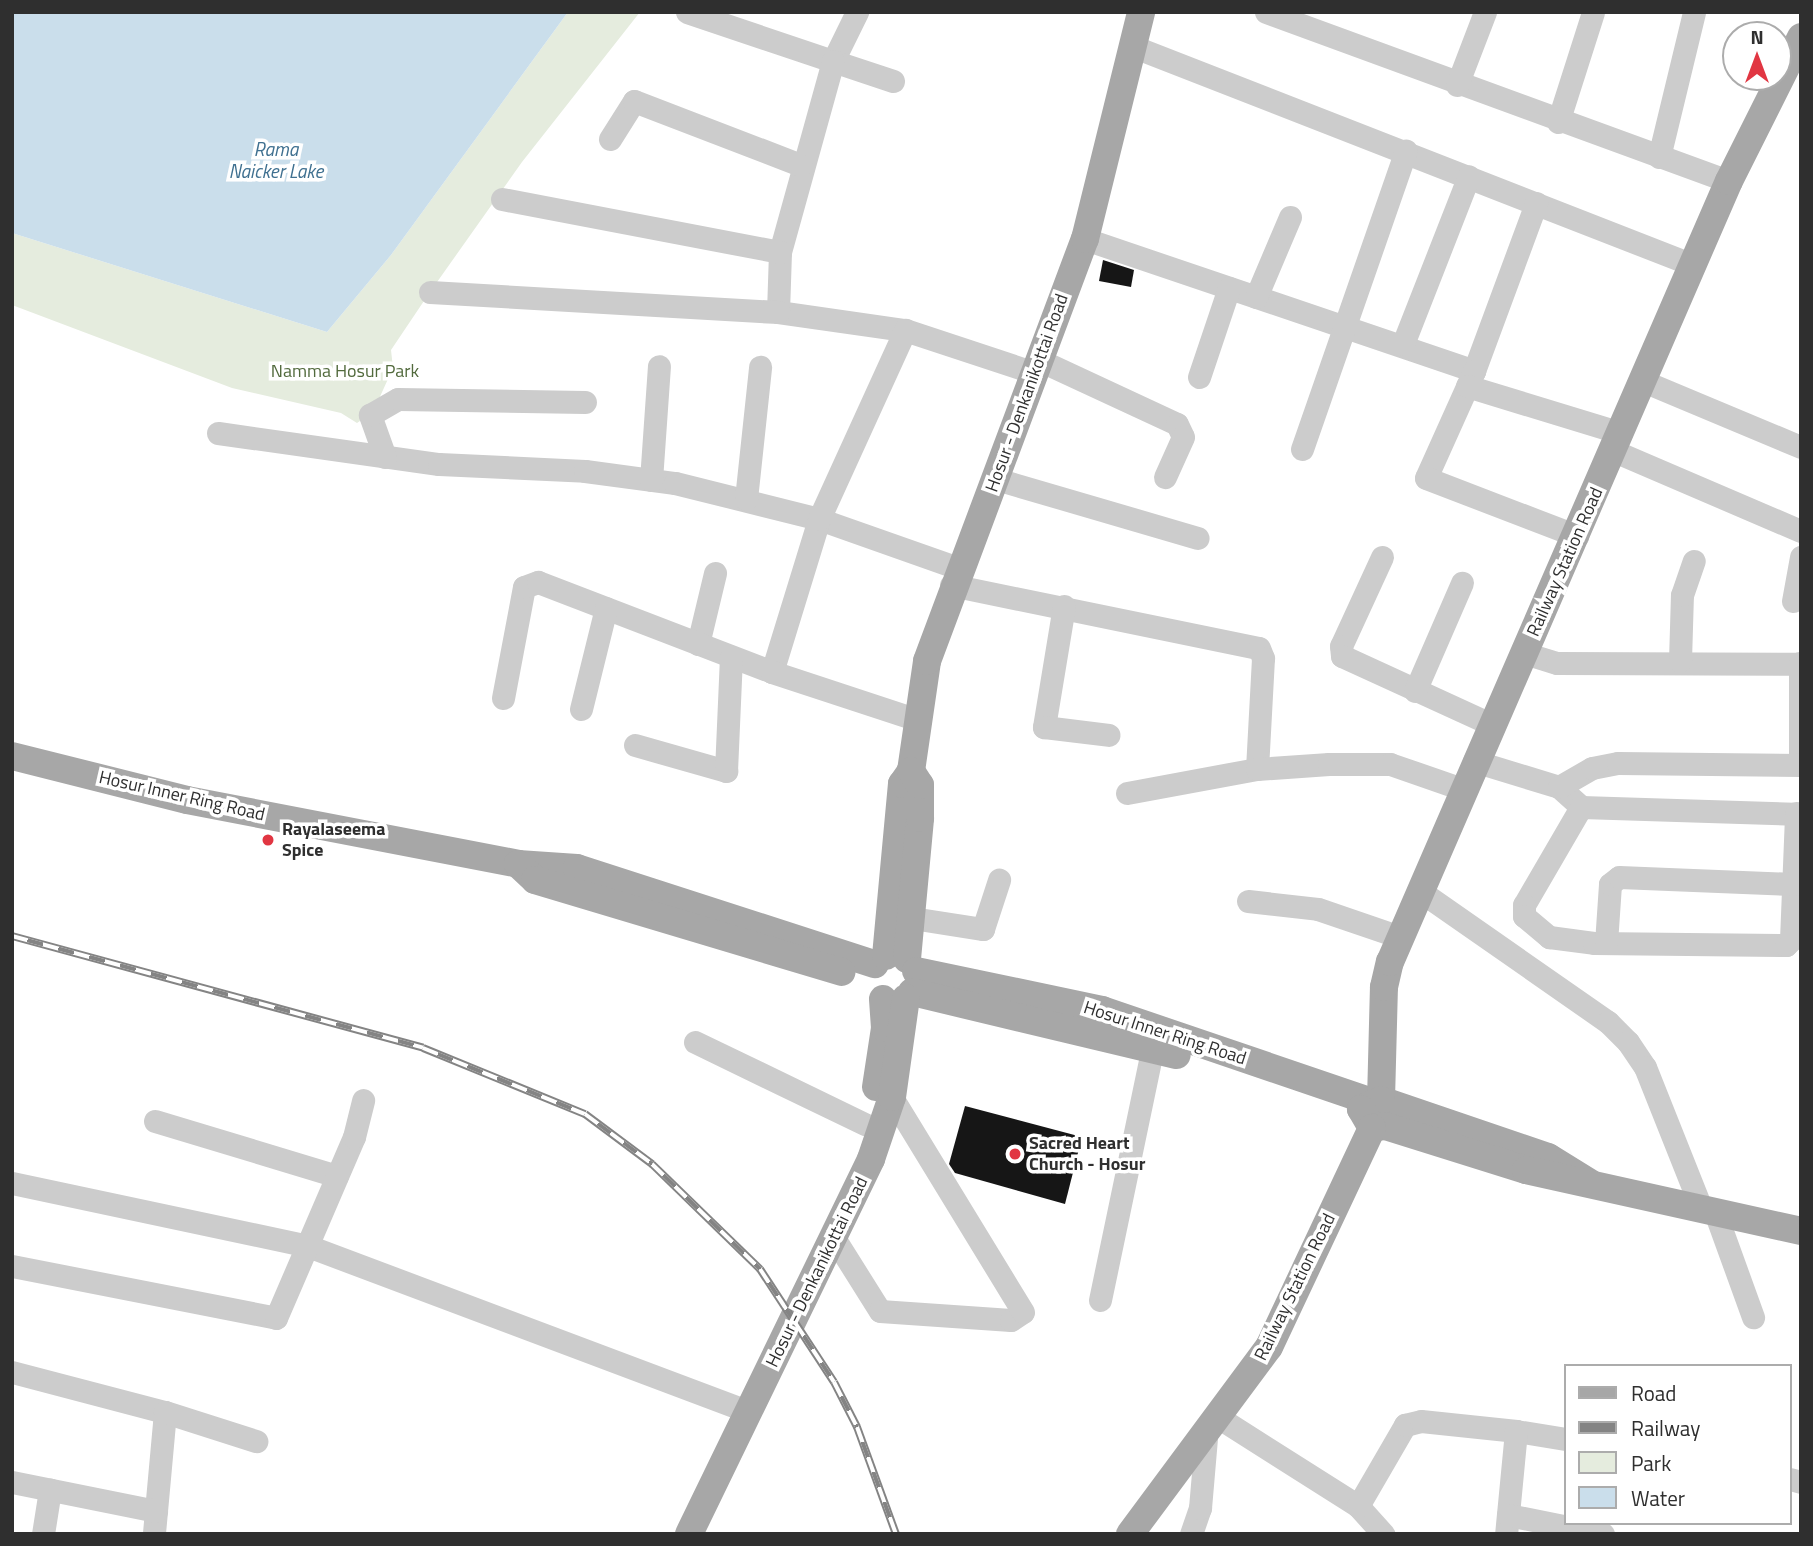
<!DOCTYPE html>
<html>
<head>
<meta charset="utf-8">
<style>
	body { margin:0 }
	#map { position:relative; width:1813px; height:1546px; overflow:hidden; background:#fff; font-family:"Titillium Web",sans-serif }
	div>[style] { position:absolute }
	.green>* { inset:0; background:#e5ecde }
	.water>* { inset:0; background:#cadeeb }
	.building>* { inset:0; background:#161616 }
	.minor>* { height:23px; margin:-11.5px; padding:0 11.5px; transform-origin:11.5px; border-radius:11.5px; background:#ccc }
	.major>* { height:28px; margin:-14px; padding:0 14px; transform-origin:14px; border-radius:14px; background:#a7a7a7 }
	.rail>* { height:8px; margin-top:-4px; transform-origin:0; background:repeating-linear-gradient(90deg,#fff 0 16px,#848484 0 32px); box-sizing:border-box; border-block:2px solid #848484 }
	.dots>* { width:19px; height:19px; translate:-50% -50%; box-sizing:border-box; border:4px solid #fff; border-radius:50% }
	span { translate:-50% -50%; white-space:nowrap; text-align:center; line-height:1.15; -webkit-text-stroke:7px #fff; paint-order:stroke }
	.park-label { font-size:18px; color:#526a3d }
	.street-label { font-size:18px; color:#2f2f2f }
	.poi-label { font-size:18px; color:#2f2f2f; font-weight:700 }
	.left { translate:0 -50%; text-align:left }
	.water-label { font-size:19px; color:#3f7090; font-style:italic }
	.frame { position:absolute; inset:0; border:14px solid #2f2f2f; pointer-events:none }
	.legend { position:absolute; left:1564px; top:1364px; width:228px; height:161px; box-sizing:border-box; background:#fff; border:2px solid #acacac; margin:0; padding:9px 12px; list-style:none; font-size:21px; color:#2f2f2f }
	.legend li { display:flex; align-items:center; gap:14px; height:35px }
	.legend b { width:35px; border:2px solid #acacac }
	.north { position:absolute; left:1722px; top:21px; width:70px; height:70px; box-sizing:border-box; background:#fff; border:2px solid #acacac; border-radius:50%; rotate:0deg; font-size:19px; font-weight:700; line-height:28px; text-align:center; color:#2f2f2f }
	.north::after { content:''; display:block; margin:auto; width:24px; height:32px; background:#e13642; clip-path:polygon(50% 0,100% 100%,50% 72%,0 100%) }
</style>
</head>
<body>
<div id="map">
	<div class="green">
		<i style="clip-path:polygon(568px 12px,640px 12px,522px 162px,430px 292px,391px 350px,393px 368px,373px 412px,357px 423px,341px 413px,232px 388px,12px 305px,12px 233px,327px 332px,391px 255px)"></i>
	</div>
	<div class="water">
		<i style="clip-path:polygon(12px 12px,568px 12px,391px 255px,327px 332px,12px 233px)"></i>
	</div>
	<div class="building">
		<i style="clip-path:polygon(1103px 260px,1134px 270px,1131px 287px,1099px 281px)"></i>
		<i style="clip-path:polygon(965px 1106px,1082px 1137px,1065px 1204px,955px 1173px,949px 1164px)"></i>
	</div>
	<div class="minor">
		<i style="left:687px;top:12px;width:154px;rotate:18.6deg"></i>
		<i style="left:833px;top:61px;width:55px;rotate:-63.9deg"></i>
		<i style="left:1266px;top:12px;width:493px;rotate:20.1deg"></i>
		<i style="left:1132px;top:46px;width:602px;rotate:21.32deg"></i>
		<i style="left:893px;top:81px;width:63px;rotate:-161.6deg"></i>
		<i style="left:833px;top:61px;width:198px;rotate:105.5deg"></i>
		<i style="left:780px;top:252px;width:60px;rotate:91.9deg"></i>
		<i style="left:778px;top:312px;width:128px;rotate:8.1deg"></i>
		<i style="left:905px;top:330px;width:134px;rotate:18.3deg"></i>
		<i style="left:1457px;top:85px;width:78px;rotate:-69deg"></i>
		<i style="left:1558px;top:122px;width:115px;rotate:-72.3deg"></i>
		<i style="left:610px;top:139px;width:45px;rotate:-57.7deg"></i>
		<i style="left:634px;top:101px;width:179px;rotate:21deg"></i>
		<i style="left:1659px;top:157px;width:149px;rotate:-76.4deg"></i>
		<i style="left:502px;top:199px;width:283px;rotate:10.8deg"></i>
		<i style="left:1085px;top:239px;width:411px;rotate:18.7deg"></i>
		<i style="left:1474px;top:371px;width:179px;rotate:-69.7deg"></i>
		<i style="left:430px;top:292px;width:349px;rotate:3.3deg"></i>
		<i style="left:1256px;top:297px;width:87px;rotate:-67deg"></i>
		<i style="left:1403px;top:344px;width:180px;rotate:-68.6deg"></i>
		<i style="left:1037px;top:359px;width:154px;rotate:24.9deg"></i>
		<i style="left:1177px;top:424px;width:14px;rotate:65deg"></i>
		<i style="left:1183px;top:437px;width:44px;rotate:114.2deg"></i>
		<i style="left:1474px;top:371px;width:117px;rotate:114.2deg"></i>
		<i style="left:1426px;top:478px;width:162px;rotate:21deg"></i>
		<i style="left:1199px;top:377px;width:94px;rotate:-71.4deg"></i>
		<i style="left:1643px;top:381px;width:171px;rotate:22.7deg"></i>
		<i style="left:1467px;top:386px;width:161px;rotate:17deg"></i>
		<i style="left:218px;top:433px;width:223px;rotate:8deg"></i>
		<i style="left:439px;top:464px;width:146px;rotate:2.7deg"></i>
		<i style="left:585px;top:471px;width:91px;rotate:7.6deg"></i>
		<i style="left:675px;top:483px;width:148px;rotate:14deg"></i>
		<i style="left:819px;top:519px;width:147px;rotate:19.4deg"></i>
		<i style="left:1302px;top:449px;width:316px;rotate:-70.8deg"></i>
		<i style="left:1614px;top:451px;width:203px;rotate:23.2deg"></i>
		<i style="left:385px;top:457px;width:45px;rotate:-109.7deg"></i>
		<i style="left:370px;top:415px;width:32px;rotate:-30deg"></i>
		<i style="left:398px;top:399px;width:187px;rotate:0.9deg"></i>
		<i style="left:996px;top:479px;width:210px;rotate:16.3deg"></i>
		<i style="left:651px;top:480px;width:114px;rotate:-86deg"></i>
		<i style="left:746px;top:499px;width:133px;rotate:-83.9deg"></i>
		<i style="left:1382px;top:557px;width:98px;rotate:114.7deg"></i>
		<i style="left:1341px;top:646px;width:10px;rotate:84deg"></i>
		<i style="left:1342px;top:656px;width:166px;rotate:24.6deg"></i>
		<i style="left:951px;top:585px;width:314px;rotate:11.6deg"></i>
		<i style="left:1259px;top:648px;width:11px;rotate:68deg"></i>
		<i style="left:1263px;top:658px;width:111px;rotate:93.1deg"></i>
		<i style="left:1793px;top:601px;width:45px;rotate:-79.7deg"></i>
		<i style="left:1064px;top:606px;width:123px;rotate:99.4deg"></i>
		<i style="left:1044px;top:727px;width:65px;rotate:7deg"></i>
		<i style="left:698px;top:644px;width:73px;rotate:-76.5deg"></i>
		<i style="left:1524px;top:653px;width:34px;rotate:17deg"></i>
		<i style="left:1557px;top:663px;width:244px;rotate:0.2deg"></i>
		<i style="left:1680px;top:661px;width:66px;rotate:-88.3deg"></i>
		<i style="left:1682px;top:595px;width:36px;rotate:-71deg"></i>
		<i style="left:1800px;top:663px;width:102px;rotate:90deg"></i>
		<i style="left:772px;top:672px;width:160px;rotate:-72.9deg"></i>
		<i style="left:819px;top:519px;width:208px;rotate:-65.5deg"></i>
		<i style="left:1415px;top:691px;width:118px;rotate:-66.5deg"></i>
		<i style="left:503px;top:698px;width:113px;rotate:-79.3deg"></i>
		<i style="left:524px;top:587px;width:15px;rotate:-20deg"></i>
		<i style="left:538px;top:582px;width:251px;rotate:21deg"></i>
		<i style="left:772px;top:672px;width:154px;rotate:18.2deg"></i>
		<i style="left:581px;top:709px;width:104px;rotate:-76.1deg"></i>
		<i style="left:635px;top:745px;width:95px;rotate:15.9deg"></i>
		<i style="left:726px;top:771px;width:114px;rotate:-87.5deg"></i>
		<i style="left:1474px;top:761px;width:89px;rotate:17deg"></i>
		<i style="left:1559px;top:787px;width:30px;rotate:42deg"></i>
		<i style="left:1581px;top:807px;width:220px;rotate:1.8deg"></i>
		<i style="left:1559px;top:787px;width:38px;rotate:-30deg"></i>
		<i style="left:1592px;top:768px;width:26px;rotate:-11deg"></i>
		<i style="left:1618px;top:763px;width:183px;rotate:0.6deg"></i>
		<i style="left:1127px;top:793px;width:132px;rotate:-10.5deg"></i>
		<i style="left:1257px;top:769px;width:72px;rotate:-4deg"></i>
		<i style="left:1329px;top:764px;width:61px"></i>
		<i style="left:1390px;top:764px;width:79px;rotate:19.1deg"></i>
		<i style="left:1581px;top:807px;width:113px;rotate:120.2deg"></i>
		<i style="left:1524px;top:905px;width:11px;rotate:90deg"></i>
		<i style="left:1524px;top:916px;width:33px;rotate:40deg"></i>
		<i style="left:1549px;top:937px;width:45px;rotate:7.6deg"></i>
		<i style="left:1594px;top:943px;width:192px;rotate:0.6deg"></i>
		<i style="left:1786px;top:945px;width:7px;rotate:-45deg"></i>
		<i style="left:1791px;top:940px;width:127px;rotate:-87.7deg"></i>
		<i style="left:1420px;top:891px;width:229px;rotate:34.9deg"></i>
		<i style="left:1608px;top:1022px;width:28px;rotate:45deg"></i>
		<i style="left:1628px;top:1042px;width:30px;rotate:56deg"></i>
		<i style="left:1645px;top:1067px;width:152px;rotate:68.3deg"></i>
		<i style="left:1248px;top:901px;width:70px;rotate:6.5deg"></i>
		<i style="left:1318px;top:909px;width:87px;rotate:18.9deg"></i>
		<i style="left:912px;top:918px;width:72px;rotate:8.8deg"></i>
		<i style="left:983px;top:929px;width:52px;rotate:-71.9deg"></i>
		<i style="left:1606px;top:943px;width:59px;rotate:-86.1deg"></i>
		<i style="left:1610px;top:884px;width:11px;rotate:-38deg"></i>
		<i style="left:1619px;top:877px;width:175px;rotate:2.3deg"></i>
		<i style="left:695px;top:1042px;width:189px;rotate:25.8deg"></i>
		<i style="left:155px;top:1121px;width:190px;rotate:16.8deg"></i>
		<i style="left:12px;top:1183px;width:303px;rotate:12deg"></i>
		<i style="left:308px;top:1246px;width:471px;rotate:20.6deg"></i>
		<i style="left:1715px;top:1212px;width:112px;rotate:70.1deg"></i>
		<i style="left:834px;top:1238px;width:86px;rotate:57.8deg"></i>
		<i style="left:880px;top:1311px;width:131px;rotate:3.9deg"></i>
		<i style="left:1011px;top:1320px;width:14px;rotate:-34deg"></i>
		<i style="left:1023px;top:1312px;width:252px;rotate:-121.4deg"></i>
		<i style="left:12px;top:1266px;width:269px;rotate:11.1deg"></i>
		<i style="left:276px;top:1318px;width:197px;rotate:-66.7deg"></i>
		<i style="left:354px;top:1137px;width:38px;rotate:-76deg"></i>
		<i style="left:1100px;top:1300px;width:258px;rotate:-78.2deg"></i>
		<i style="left:12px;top:1372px;width:158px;rotate:14.7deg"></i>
		<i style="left:165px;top:1412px;width:122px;rotate:95.2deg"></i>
		<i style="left:165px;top:1412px;width:96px;rotate:17.7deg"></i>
		<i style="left:1221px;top:1419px;width:162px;rotate:32.4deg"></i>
		<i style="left:1358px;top:1506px;width:38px;rotate:48deg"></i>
		<i style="left:1516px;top:1431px;width:51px;rotate:9.1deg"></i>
		<i style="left:1790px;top:1479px;width:11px;rotate:15deg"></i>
		<i style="left:12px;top:1482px;width:147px;rotate:11.4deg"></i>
		<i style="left:1358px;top:1506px;width:94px;rotate:-59.9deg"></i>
		<i style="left:1405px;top:1425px;width:16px;rotate:-14deg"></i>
		<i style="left:1421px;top:1421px;width:96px;rotate:6deg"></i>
		<i style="left:1516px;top:1431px;width:103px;rotate:95.5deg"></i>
		<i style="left:1508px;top:1515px;width:97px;rotate:11.3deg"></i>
		<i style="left:43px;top:1534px;width:45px;rotate:-81deg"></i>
		<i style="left:1191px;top:1534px;width:28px;rotate:-71deg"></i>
		<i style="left:1200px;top:1508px;width:70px;rotate:-85.1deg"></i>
	</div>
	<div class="major">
		<i style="left:12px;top:756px;width:180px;rotate:14.1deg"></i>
		<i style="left:187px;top:800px;width:337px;rotate:10.9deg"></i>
		<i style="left:518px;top:864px;width:59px;rotate:3.9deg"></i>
		<i style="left:577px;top:868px;width:313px;rotate:17.9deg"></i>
		<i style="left:518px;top:864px;width:23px;rotate:43deg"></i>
		<i style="left:535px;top:880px;width:320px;rotate:16.7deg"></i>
		<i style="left:886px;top:956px;width:173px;rotate:-84.7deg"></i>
		<i style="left:902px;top:784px;width:16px;rotate:-55deg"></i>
		<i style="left:911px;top:771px;width:111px;rotate:-81.7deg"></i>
		<i style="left:927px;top:661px;width:451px;rotate:-69.5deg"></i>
		<i style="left:1085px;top:239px;width:234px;rotate:-76.1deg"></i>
		<i style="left:907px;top:959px;width:142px;rotate:-84.7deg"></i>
		<i style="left:920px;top:818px;width:33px;rotate:-90deg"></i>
		<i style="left:920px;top:785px;width:17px;rotate:-123deg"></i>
		<i style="left:916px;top:971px;width:190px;rotate:11.8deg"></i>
		<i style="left:1102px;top:1010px;width:283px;rotate:18.8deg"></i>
		<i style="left:912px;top:992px;width:272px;rotate:13.4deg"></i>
		<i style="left:876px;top:1087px;width:60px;rotate:-81.3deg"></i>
		<i style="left:885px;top:1028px;width:29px;rotate:-94deg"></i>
		<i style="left:1381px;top:1100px;width:113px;rotate:-88.5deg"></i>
		<i style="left:1384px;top:987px;width:26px;rotate:-77deg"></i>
		<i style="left:1390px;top:962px;width:851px;rotate:-66.54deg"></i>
		<i style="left:1729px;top:181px;width:161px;rotate:-63.4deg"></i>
		<i style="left:1590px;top:1183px;width:49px;rotate:-148.2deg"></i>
		<i style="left:1548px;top:1157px;width:176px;rotate:-161.2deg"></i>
		<i style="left:1381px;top:1100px;width:22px;rotate:156deg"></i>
		<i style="left:1361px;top:1109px;width:22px;rotate:60deg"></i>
		<i style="left:1372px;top:1128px;width:13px;rotate:-9deg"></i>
		<i style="left:1385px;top:1126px;width:148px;rotate:17.3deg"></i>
		<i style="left:1526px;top:1170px;width:282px;rotate:12.5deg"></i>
		<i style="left:689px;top:1534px;width:417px;rotate:-64.1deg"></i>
		<i style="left:871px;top:1159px;width:65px;rotate:-71.3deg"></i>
		<i style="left:892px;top:1097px;width:100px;rotate:-82deg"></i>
		<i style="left:1130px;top:1534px;width:233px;rotate:-53.4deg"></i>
		<i style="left:1269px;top:1347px;width:242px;rotate:-64.8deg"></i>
	</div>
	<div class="rail">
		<i style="left:12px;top:936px;width:426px;rotate:15.2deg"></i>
		<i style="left:423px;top:1048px;width:175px;rotate:22.2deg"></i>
		<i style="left:585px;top:1114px;width:84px;rotate:36.7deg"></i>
		<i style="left:652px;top:1164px;width:151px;rotate:44.2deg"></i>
		<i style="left:760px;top:1269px;width:135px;rotate:56.8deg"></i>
		<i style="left:834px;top:1382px;width:51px;rotate:62.9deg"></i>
		<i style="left:857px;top:1427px;width:114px;rotate:70deg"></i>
	</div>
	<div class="dots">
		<i style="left:268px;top:840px;background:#e13642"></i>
		<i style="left:1015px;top:1154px;background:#e13642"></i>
	</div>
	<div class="park-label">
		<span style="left:345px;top:371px">Namma Hosur Park</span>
	</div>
	<div class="street-label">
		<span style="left:1027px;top:393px;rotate:-70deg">Hosur - Denkanikottai Road</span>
		<span style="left:1565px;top:562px;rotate:-66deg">Railway Station Road</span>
		<span style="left:182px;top:796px;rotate:13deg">Hosur Inner Ring Road</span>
		<span style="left:1165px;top:1033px;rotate:18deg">Hosur Inner Ring Road</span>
		<span style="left:817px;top:1272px;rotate:-64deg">Hosur - Denkanikottai Road</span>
		<span style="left:1295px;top:1287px;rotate:-64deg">Railway Station Road</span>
	</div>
	<div class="poi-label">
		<span class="left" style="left:282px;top:840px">Rayalaseema<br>Spice</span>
		<span class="left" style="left:1029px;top:1154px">Sacred Heart<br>Church - Hosur</span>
	</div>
	<div class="water-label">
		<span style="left:276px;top:160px">Rama<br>Naicker Lake</span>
	</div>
	<div class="frame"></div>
	<ul class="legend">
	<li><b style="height:9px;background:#a7a7a7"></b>Road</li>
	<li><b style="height:9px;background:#848484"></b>Railway</li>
	<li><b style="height:19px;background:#e5ecde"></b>Park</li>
	<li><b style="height:19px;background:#cadeeb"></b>Water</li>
	</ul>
	<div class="north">N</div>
</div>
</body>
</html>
